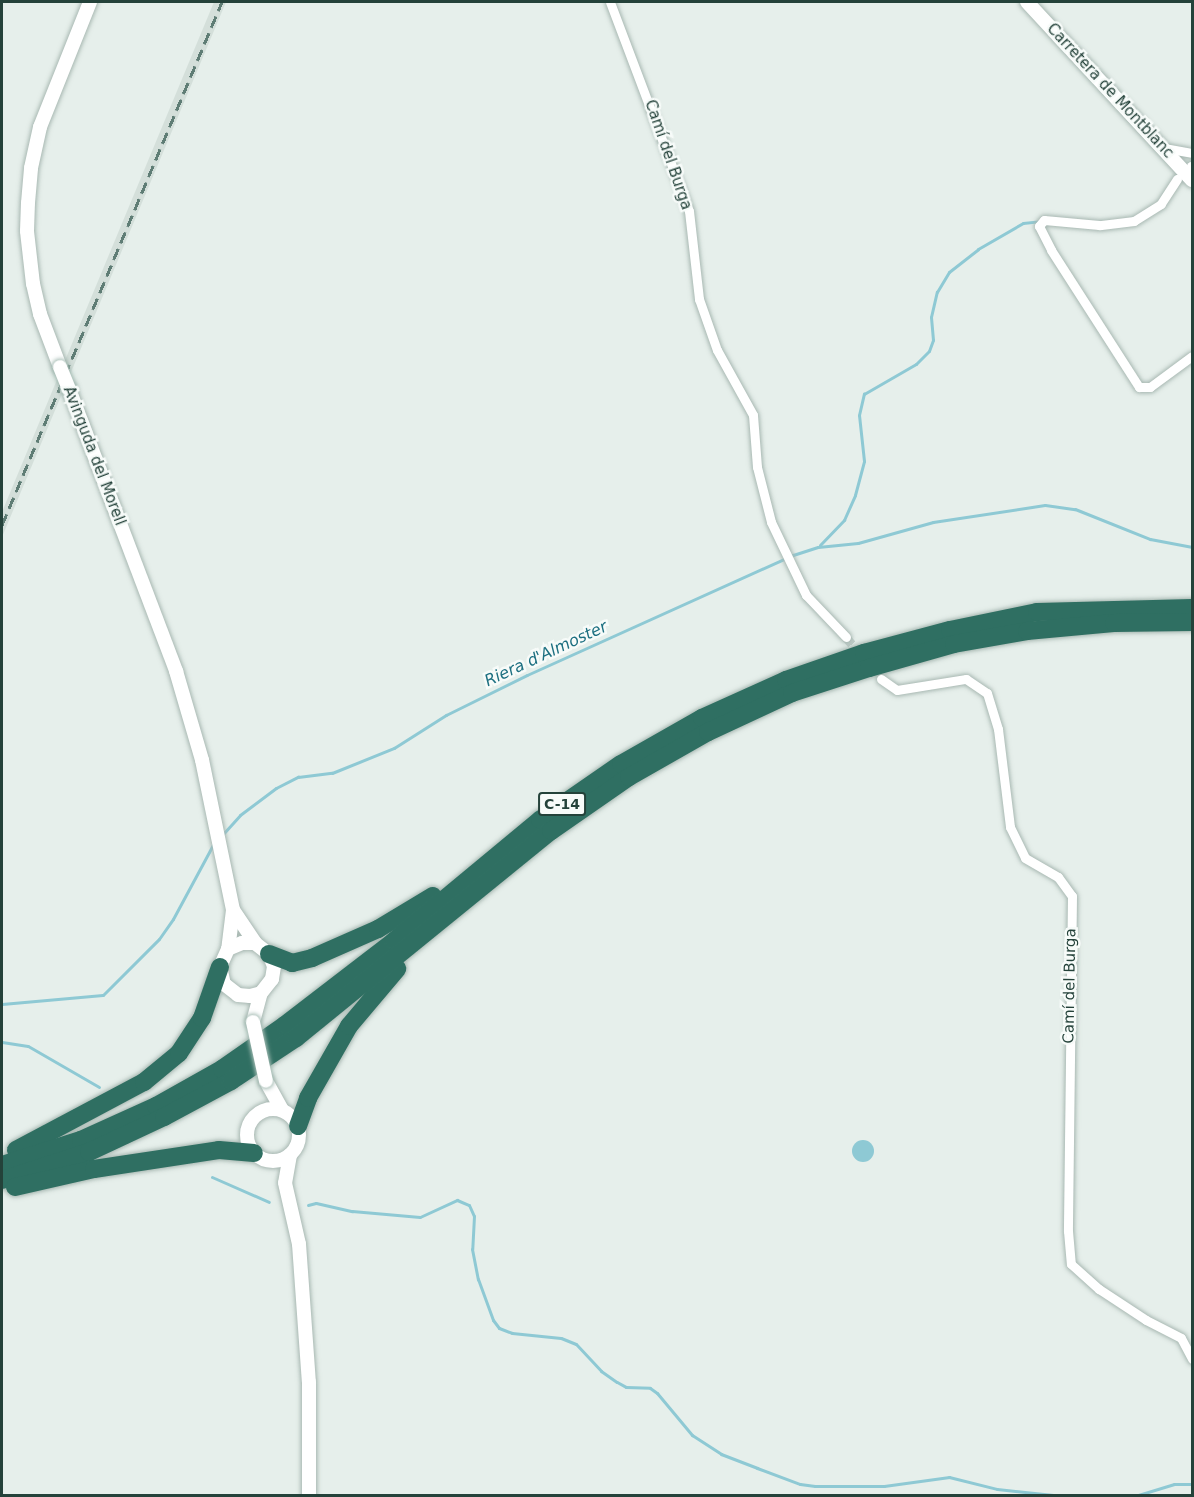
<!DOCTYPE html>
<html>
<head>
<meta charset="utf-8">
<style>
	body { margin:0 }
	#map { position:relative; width:1194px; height:1497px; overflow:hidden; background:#e6efeb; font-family:"DejaVu Sans",sans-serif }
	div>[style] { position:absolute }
	.built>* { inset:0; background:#d4dfda }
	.water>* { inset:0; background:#8ec9d4 }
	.round { border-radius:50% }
	.stream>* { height:3px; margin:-1.5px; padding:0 1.5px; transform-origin:1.5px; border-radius:1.5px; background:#8ec9d4 }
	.street-tunnel>* { height:9px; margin-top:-4.5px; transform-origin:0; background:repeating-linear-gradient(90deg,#bfccc8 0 9px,transparent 0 13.5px) }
	.roads { filter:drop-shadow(0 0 2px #a8b8b2) drop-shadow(0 0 2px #a8b8b2) }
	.street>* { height:9px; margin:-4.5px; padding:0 4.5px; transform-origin:4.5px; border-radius:4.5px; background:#fff }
	.secondary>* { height:14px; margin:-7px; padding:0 7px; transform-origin:7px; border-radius:7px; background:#fff }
	.secondary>.ring { margin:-7px; padding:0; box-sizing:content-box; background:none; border:14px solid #fff; border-radius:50% }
	.highway>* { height:18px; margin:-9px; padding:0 9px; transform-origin:9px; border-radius:9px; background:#2f6f62 }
	.rail>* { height:3px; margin-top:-1.5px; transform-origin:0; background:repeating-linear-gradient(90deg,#5f7d75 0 12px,transparent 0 18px) }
	.bridges { filter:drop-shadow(0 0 2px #a4bbb3) drop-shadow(0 0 2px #a4bbb3) }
	.secondary-bridge>* { height:14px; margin:-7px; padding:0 7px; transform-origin:7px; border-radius:7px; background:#fff }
	span { translate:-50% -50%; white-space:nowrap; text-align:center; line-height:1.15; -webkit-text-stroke:5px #f7fbf9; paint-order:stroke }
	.shield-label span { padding:2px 4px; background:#f7fbf9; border:2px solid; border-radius:4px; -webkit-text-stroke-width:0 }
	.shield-label { font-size:14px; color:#24423a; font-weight:700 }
	.street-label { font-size:15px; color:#24423a }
	.water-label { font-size:16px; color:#1c6f80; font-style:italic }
	.frame { position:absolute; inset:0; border:3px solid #24423a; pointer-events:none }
</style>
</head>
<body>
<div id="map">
	<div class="built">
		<i style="clip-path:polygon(214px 2px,226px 2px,2px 537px,2px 512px)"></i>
	</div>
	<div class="water">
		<i class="round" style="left:852px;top:1140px;width:22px;height:22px"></i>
	</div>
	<div class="stream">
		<i style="left:820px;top:545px;width:35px;rotate:-46deg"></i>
		<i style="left:844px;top:520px;width:27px;rotate:-66deg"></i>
		<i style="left:855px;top:495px;width:35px;rotate:-75deg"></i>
		<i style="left:864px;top:461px;width:46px;rotate:-96.2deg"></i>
		<i style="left:859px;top:415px;width:22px;rotate:-77deg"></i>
		<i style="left:864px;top:394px;width:60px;rotate:-30deg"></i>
		<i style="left:916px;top:364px;width:18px;rotate:-45deg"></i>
		<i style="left:929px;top:351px;width:12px;rotate:-70deg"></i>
		<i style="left:933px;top:340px;width:23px;rotate:-95deg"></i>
		<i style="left:931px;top:317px;width:26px;rotate:-77deg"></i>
		<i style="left:937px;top:292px;width:23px;rotate:-59deg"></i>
		<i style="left:949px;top:272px;width:37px;rotate:-38deg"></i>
		<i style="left:978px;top:249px;width:52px;rotate:-30deg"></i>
		<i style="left:1023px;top:223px;width:18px;rotate:-6deg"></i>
		<i style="left:223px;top:834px;width:25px;rotate:-48deg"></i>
		<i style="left:240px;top:815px;width:45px;rotate:-36.9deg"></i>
		<i style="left:276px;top:788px;width:25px;rotate:-27deg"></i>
		<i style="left:298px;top:777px;width:34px;rotate:-7deg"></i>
		<i style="left:332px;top:773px;width:67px;rotate:-22deg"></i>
		<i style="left:394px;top:748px;width:62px;rotate:-32.4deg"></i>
		<i style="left:446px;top:715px;width:90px;rotate:-26.3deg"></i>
		<i style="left:527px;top:675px;width:292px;rotate:-24.3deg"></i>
		<i style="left:793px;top:555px;width:26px;rotate:-18deg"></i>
		<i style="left:818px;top:547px;width:40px;rotate:-5.7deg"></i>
		<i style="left:858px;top:543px;width:78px;rotate:-15.6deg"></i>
		<i style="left:933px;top:522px;width:113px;rotate:-8.6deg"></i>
		<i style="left:1045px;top:505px;width:30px;rotate:8deg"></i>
		<i style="left:1075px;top:509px;width:81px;rotate:21.8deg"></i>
		<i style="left:1150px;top:539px;width:43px;rotate:10.8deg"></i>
		<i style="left:2px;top:1004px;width:101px;rotate:-5.1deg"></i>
		<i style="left:103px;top:995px;width:79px;rotate:-45deg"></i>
		<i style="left:159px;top:939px;width:24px;rotate:-55deg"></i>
		<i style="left:173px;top:919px;width:86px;rotate:-61.7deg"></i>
		<i style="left:2px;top:1042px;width:26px;rotate:9deg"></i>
		<i style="left:28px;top:1046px;width:82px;rotate:30deg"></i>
		<i style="left:212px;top:1177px;width:62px;rotate:23.7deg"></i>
		<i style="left:308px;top:1205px;width:8px;rotate:-14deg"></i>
		<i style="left:316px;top:1203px;width:37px;rotate:13deg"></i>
		<i style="left:352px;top:1211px;width:68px;rotate:5deg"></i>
		<i style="left:420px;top:1217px;width:41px;rotate:-24.7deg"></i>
		<i style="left:457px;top:1200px;width:13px;rotate:23deg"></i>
		<i style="left:469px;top:1205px;width:12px;rotate:66deg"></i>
		<i style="left:474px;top:1216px;width:33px;rotate:93deg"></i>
		<i style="left:472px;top:1249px;width:31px;rotate:79deg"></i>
		<i style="left:478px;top:1279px;width:44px;rotate:69.9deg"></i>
		<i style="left:493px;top:1320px;width:10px;rotate:53deg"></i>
		<i style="left:499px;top:1328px;width:14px;rotate:21deg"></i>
		<i style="left:512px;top:1333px;width:49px;rotate:5.8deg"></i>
		<i style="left:561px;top:1338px;width:16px;rotate:22deg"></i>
		<i style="left:576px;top:1344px;width:37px;rotate:47deg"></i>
		<i style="left:601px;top:1371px;width:19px;rotate:35deg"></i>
		<i style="left:617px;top:1382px;width:10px;rotate:29deg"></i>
		<i style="left:626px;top:1387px;width:24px;rotate:2deg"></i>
		<i style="left:650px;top:1388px;width:9px;rotate:36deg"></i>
		<i style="left:657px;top:1393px;width:55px;rotate:50.2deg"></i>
		<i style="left:692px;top:1435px;width:35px;rotate:33deg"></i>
		<i style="left:721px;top:1454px;width:39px;rotate:21deg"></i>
		<i style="left:757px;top:1468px;width:46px;rotate:20.4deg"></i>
		<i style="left:800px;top:1484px;width:15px;rotate:8deg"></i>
		<i style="left:815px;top:1486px;width:69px"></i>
		<i style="left:884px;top:1486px;width:66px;rotate:-7.9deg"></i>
		<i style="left:949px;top:1477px;width:49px;rotate:14deg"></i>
		<i style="left:997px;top:1489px;width:66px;rotate:6.1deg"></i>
		<i style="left:1135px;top:1496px;width:41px;rotate:-17.1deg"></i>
		<i style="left:1174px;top:1484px;width:18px"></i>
	</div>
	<div class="street-tunnel">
		<i style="left:846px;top:637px;width:25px;rotate:50deg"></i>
	</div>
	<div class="roads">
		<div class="street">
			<i style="left:610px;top:2px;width:223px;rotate:69.3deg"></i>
			<i style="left:689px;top:211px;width:89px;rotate:83.5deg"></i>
			<i style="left:699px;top:299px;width:54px;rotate:70.6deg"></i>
			<i style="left:717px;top:350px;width:74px;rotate:61deg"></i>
			<i style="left:753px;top:415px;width:52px;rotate:85.6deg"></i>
			<i style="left:757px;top:467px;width:57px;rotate:75.7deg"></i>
			<i style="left:771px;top:522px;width:81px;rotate:64.4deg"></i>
			<i style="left:806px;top:595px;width:58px;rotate:46.4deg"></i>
			<i style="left:1164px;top:148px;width:28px;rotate:10deg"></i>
			<i style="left:1191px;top:166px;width:1px"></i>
			<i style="left:1177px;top:179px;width:30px;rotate:123deg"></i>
			<i style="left:1161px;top:204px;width:32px;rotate:148deg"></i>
			<i style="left:1134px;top:221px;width:35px;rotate:173deg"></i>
			<i style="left:1099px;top:225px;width:55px;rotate:-174.8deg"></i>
			<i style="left:1044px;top:220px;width:8px;rotate:130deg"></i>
			<i style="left:1039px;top:226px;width:27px;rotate:63deg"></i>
			<i style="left:1051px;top:250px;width:163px;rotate:57.3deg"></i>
			<i style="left:1139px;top:387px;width:11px"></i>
			<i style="left:1150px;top:387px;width:52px;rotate:-36.4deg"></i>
			<i style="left:881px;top:679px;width:19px;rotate:35deg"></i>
			<i style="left:897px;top:690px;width:70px;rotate:-9.1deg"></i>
			<i style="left:966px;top:679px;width:25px;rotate:34deg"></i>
			<i style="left:987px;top:693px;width:38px;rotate:73deg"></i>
			<i style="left:998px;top:729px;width:99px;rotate:83deg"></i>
			<i style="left:1010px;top:827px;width:34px;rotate:64deg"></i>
			<i style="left:1025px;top:858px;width:38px;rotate:30deg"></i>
			<i style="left:1058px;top:877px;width:24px;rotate:54deg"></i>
			<i style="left:1072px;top:896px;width:335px;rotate:90.7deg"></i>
			<i style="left:1068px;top:1231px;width:33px;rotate:85deg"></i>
			<i style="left:1071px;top:1264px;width:38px;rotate:42deg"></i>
			<i style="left:1099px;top:1289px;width:56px;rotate:33.4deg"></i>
			<i style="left:1146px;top:1320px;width:39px;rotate:27deg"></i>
			<i style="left:1181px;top:1338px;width:24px;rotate:62deg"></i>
		</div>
		<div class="secondary">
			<i style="left:1027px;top:2px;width:243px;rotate:47.2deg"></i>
			<i style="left:60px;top:367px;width:57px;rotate:-110.7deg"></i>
			<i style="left:40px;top:314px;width:31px;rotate:-103deg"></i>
			<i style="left:33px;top:284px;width:53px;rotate:-96.5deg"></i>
			<i style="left:27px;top:231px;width:28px;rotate:-88deg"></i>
			<i style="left:28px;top:203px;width:35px;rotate:-85deg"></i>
			<i style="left:31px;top:168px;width:42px;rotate:-77.6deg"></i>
			<i style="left:40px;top:127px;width:135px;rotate:-68.2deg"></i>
			<i style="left:69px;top:389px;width:302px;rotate:69.2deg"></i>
			<i style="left:176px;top:671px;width:93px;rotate:73.7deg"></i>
			<i style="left:202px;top:760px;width:153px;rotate:78.3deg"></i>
			<i style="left:233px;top:910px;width:39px;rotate:97deg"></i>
			<i style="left:233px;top:910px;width:40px;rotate:56deg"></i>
			<i style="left:253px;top:1022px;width:30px;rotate:-75deg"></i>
			<i style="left:261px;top:993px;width:18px;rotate:-52deg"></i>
			<i style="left:272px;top:979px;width:13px;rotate:-81deg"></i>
			<i style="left:274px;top:966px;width:13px;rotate:-113deg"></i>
			<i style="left:269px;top:954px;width:18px;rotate:-142deg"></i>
			<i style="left:255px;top:943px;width:13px;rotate:180deg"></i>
			<i style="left:242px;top:943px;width:15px;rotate:157deg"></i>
			<i style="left:228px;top:949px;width:20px;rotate:114deg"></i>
			<i style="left:220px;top:967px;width:17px;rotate:77deg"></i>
			<i style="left:224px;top:984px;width:18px;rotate:38deg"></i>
			<i style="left:238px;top:995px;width:12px;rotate:5deg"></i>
			<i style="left:250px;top:996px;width:11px;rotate:-15deg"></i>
			<i style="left:266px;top:1081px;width:33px;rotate:61deg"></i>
			<i class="ring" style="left:247px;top:1109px;width:38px;height:38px"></i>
			<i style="left:290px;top:1155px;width:28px;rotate:100deg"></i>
			<i style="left:285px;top:1183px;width:63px;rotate:77.1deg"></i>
			<i style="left:299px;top:1244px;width:138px;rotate:85.9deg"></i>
			<i style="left:309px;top:1382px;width:114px;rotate:90deg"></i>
		</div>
		<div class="highway">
			<i style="left:269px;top:954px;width:25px;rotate:21deg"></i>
			<i style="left:292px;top:963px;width:21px;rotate:-14deg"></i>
			<i style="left:312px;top:958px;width:72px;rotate:-23.7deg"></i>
			<i style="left:378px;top:929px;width:64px;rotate:-31deg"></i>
			<i style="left:298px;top:1126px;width:30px;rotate:-70deg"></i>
			<i style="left:308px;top:1098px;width:83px;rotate:-60.3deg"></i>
			<i style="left:349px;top:1026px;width:75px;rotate:-49.9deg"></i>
			<i style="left:16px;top:1150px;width:145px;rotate:-28deg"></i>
			<i style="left:144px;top:1082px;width:45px;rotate:-39.6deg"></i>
			<i style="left:179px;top:1053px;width:42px;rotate:-56.7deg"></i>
			<i style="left:202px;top:1018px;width:54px;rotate:-70.6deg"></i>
			<i style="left:2px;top:1165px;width:83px;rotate:-17.6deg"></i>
			<i style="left:81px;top:1140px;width:82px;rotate:-24.4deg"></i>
			<i style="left:156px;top:1106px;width:76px;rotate:-29.3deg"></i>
			<i style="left:222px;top:1069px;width:77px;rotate:-34.9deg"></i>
			<i style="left:285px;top:1025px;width:138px;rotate:-37.6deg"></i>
			<i style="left:394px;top:941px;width:190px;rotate:-39.7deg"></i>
			<i style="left:540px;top:820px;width:98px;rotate:-34.7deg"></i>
			<i style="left:621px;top:764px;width:93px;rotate:-29.6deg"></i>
			<i style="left:702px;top:718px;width:92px;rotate:-24.3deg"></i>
			<i style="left:786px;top:680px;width:83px;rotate:-19.1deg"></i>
			<i style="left:864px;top:653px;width:89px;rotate:-15deg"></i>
			<i style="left:950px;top:630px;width:89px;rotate:-11.7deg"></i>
			<i style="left:1037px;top:612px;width:155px;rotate:-1.5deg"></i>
			<i style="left:2px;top:1180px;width:91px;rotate:-17.8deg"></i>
			<i style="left:89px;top:1152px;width:83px;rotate:-25deg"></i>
			<i style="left:164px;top:1117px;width:76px;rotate:-28.2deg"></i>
			<i style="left:231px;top:1081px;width:78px;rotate:-33.5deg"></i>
			<i style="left:296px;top:1038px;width:328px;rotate:-39.1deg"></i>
			<i style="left:551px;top:831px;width:95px;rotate:-34.7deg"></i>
			<i style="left:629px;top:777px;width:91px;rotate:-29.7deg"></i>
			<i style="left:708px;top:732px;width:93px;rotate:-24.9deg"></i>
			<i style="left:792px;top:693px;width:81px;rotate:-18deg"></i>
			<i style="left:869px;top:668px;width:88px;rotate:-15.8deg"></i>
			<i style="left:954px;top:644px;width:74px;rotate:-10.1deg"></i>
			<i style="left:1027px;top:631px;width:87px;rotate:-5.3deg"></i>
			<i style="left:1114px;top:623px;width:78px;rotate:-0.7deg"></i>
			<i style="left:15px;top:1187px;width:81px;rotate:-12.8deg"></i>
			<i style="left:94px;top:1169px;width:126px;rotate:-8.6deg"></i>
			<i style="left:219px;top:1150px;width:35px;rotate:5deg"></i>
		</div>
	</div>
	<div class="rail">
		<i style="left:2px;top:525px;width:567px;rotate:-67.19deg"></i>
	</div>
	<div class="bridges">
		<div class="secondary-bridge">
			<i style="left:60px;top:367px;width:24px;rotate:68deg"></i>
			<i style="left:253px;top:1022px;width:60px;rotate:77.6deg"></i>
		</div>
	</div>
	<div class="shield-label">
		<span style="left:562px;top:804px">C-14</span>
	</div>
	<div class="street-label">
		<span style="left:1110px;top:91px;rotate:47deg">Carretera de Montblanc</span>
		<span style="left:668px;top:155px;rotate:71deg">Camí del Burga</span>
		<span style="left:94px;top:456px;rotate:69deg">Avinguda del Morell</span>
		<span style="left:1070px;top:986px;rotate:-89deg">Camí del Burga</span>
	</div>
	<div class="water-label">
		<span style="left:546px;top:654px;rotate:-25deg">Riera d'Almoster</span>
	</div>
	<div class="frame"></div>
</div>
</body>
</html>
